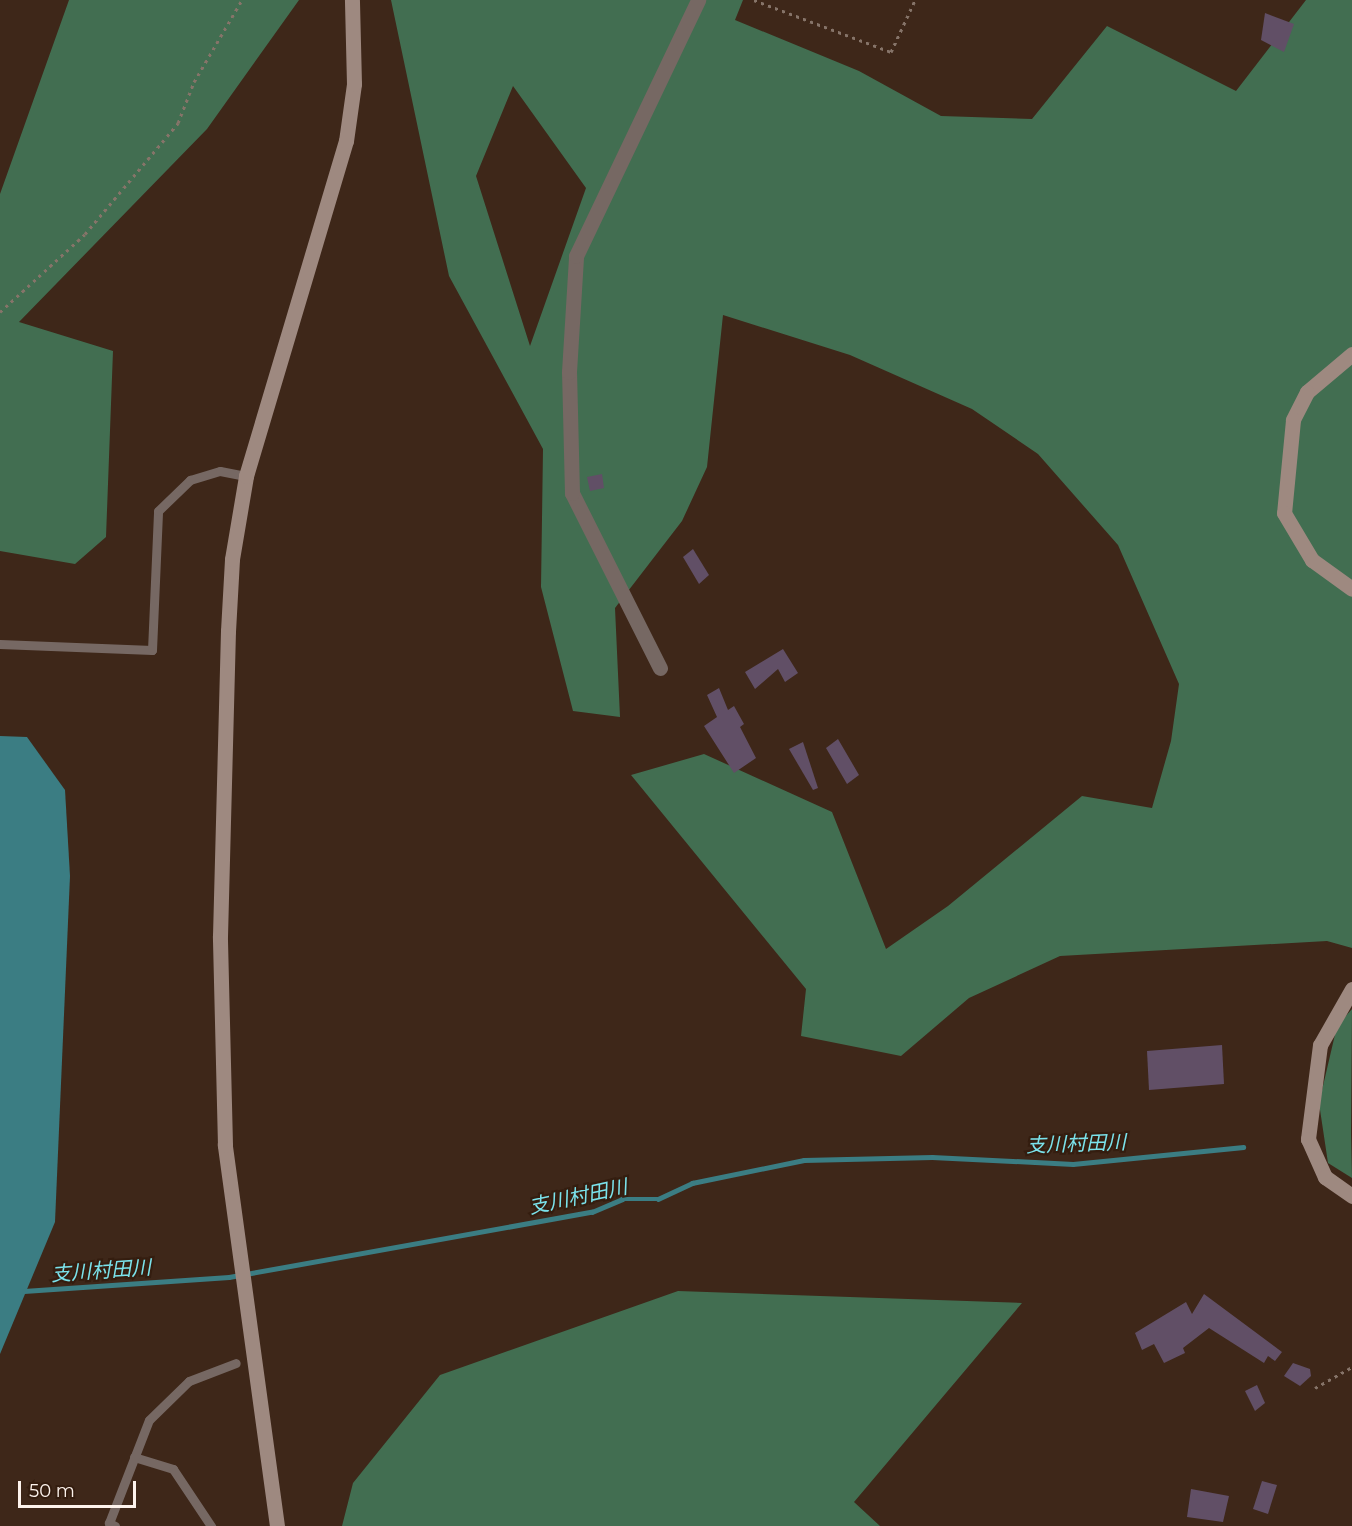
<!DOCTYPE html>
<html>
<head>
<meta charset="utf-8">
<style>
	body { margin:0 }
	#map { position:relative; width:1352px; height:1526px; overflow:hidden; background:#3e2719; font-family:Montserrat,"Noto Sans JP",sans-serif }
	div>[style] { position:absolute }
	.forest>* { inset:0; background:#426e51 }
	.water>* { inset:0; background:#3b7d83 }
	.stream>* { height:4.5px; margin:-2.25px; padding:0 2.25px; transform-origin:2.25px; border-radius:2.25px; background:#3b7d83 }
	.building>* { inset:0; background:#614f66 }
	.path>* { height:3px; margin-top:-1.5px; transform-origin:0; background:repeating-linear-gradient(90deg,#867469 0 3px,transparent 0 7.5px) }
	.lane>* { height:9px; margin:-4.5px; padding:0 4.5px; transform-origin:4.5px; border-radius:4.5px; background:#766863 }
	.street>* { height:15px; margin:-7.5px; padding:0 7.5px; transform-origin:7.5px; border-radius:7.5px; background:#766863 }
	.secondary>* { height:15px; margin:-7.5px; padding:0 7.5px; transform-origin:7.5px; border-radius:7.5px; background:#9e8980 }
	span { translate:-50% -50%; white-space:nowrap; text-align:center; line-height:1.15; -webkit-text-stroke:4.5px #341d0f; paint-order:stroke }
	.water-label { font-size:20px; color:#7be3ec; font-style:italic }
	.scale { position:absolute; left:18px; top:1481px; width:118px; height:27px; box-sizing:border-box; border:3px solid #fdf3ed; border-top:0; padding-left:8px; font-size:18px; line-height:21px; white-space:nowrap; color:#fdf3ed; -webkit-text-stroke:4px #341d0f; paint-order:stroke }
</style>
</head>
<body>
<div id="map">
	<div class="forest">
		<i style="clip-path:polygon(69px 0,299px 0,207px 129px,19px 322px,113px 351px,106px 537px,75px 564px,0 551px,0 194px)"></i>
		<i style="clip-path:polygon(evenodd,391px 0,743px 0,735px 20px,859px 71px,941px 116px,1032px 119px,1107px 26px,1236px 91px,1306px 0,1352px 0,1352px 948px,1327px 941px,1060px 956px,969px 998px,901px 1056px,801px 1036px,806px 989px,631px 775px,704px 754px,832px 812px,886px 949px,948px 906px,1082px 796px,1152px 808px,1171px 741px,1179px 684px,1118px 545px,1038px 454px,972px 409px,850px 355px,723px 315px,707px 467px,682px 521px,615px 608px,620px 717px,573px 711px,541px 587px,543px 449px,449px 276px,391px 0,513px 86px,586px 188px,530px 346px,476px 176px,513px 86px)"></i>
		<i style="clip-path:polygon(1352px 1009px,1351px 1133px,1352px 1178px,1328px 1163px,1319px 1103px,1337px 1026px)"></i>
		<i style="clip-path:polygon(678px 1291px,1022px 1303px,854px 1502px,880px 1526px,342px 1526px,353px 1483px,440px 1375px)"></i>
	</div>
	<div class="water">
		<i style="clip-path:polygon(0 736px,27px 737px,65px 790px,70px 876px,55px 1222px,0 1354px)"></i>
	</div>
	<div class="stream">
		<i style="left:24px;top:1291px;width:205px;rotate:-3.9deg"></i>
		<i style="left:229px;top:1277px;width:369px;rotate:-10.2deg"></i>
		<i style="left:592px;top:1212px;width:33px;rotate:-23deg"></i>
		<i style="left:622px;top:1199px;width:36px"></i>
		<i style="left:658px;top:1199px;width:38px;rotate:-25deg"></i>
		<i style="left:692px;top:1183px;width:114px;rotate:-11.6deg"></i>
		<i style="left:804px;top:1160px;width:128px;rotate:-1.3deg"></i>
		<i style="left:932px;top:1157px;width:141px;rotate:2.8deg"></i>
		<i style="left:1073px;top:1164px;width:171px;rotate:-5.7deg"></i>
	</div>
	<div class="building">
		<i style="clip-path:polygon(1265px 13px,1294px 24px,1284px 52px,1261px 40px)"></i>
		<i style="clip-path:polygon(602px 474px,604px 488px,590px 491px,587px 477px)"></i>
		<i style="clip-path:polygon(693px 549px,709px 575px,699px 584px,683px 557px)"></i>
		<i style="clip-path:polygon(783px 649px,798px 673px,785px 682px,778px 669px,755px 689px,745px 672px)"></i>
		<i style="clip-path:polygon(719px 688px,728px 710px,734px 706px,744px 724px,740px 727px,756px 758px,734px 773px,704px 726px,717px 717px,707px 695px)"></i>
		<i style="clip-path:polygon(838px 739px,859px 775px,847px 784px,826px 748px)"></i>
		<i style="clip-path:polygon(803px 742px,818px 788px,813px 790px,789px 749px)"></i>
		<i style="clip-path:polygon(1222px 1045px,1224px 1084px,1149px 1090px,1147px 1051px)"></i>
		<i style="clip-path:polygon(1204px 1294px,1282px 1352px,1275px 1361px,1268px 1356px,1264px 1363px,1209px 1328px,1183px 1348px,1185px 1353px,1164px 1363px,1154px 1344px,1142px 1350px,1135px 1333px,1186px 1302px,1192px 1314px)"></i>
		<i style="clip-path:polygon(1293px 1363px,1310px 1369px,1311px 1376px,1300px 1386px,1284px 1376px)"></i>
		<i style="clip-path:polygon(1257px 1385px,1265px 1403px,1255px 1411px,1245px 1391px)"></i>
		<i style="clip-path:polygon(1262px 1481px,1277px 1485px,1268px 1514px,1253px 1509px)"></i>
		<i style="clip-path:polygon(1191px 1489px,1229px 1496px,1223px 1522px,1187px 1517px)"></i>
	</div>
	<div class="path">
		<i style="left:754px;top:0;width:147px;rotate:20.8deg"></i>
		<i style="left:891px;top:52px;width:57px;rotate:-65.2deg"></i>
		<i style="left:0;top:312px;width:115px;rotate:-42.5deg"></i>
		<i style="left:85px;top:234px;width:145px;rotate:-50deg"></i>
		<i style="left:178px;top:123px;width:44px;rotate:-68.7deg"></i>
		<i style="left:194px;top:82px;width:95px;rotate:-59.7deg"></i>
		<i style="left:1315px;top:1388px;width:43px;rotate:-29.6deg"></i>
	</div>
	<div class="lane">
		<i style="left:0;top:644px;width:152px;rotate:2.3deg"></i>
		<i style="left:152px;top:650px;width:139px;rotate:-87.5deg"></i>
		<i style="left:158px;top:511px;width:45px;rotate:-44.1deg"></i>
		<i style="left:190px;top:480px;width:31px;rotate:-17deg"></i>
		<i style="left:220px;top:471px;width:26px;rotate:11deg"></i>
		<i style="left:134px;top:1457px;width:41px;rotate:17.1deg"></i>
		<i style="left:173px;top:1469px;width:69px;rotate:56.3deg"></i>
		<i style="left:115px;top:1526px;width:7px;rotate:-153deg"></i>
		<i style="left:109px;top:1523px;width:110px;rotate:-68.8deg"></i>
		<i style="left:149px;top:1420px;width:56px;rotate:-44.3deg"></i>
		<i style="left:189px;top:1381px;width:50px;rotate:-21deg"></i>
	</div>
	<div class="street">
		<i style="left:660px;top:668px;width:196px;rotate:-116.7deg"></i>
		<i style="left:572px;top:493px;width:121px;rotate:-91.4deg"></i>
		<i style="left:569px;top:372px;width:116px;rotate:-86.5deg"></i>
		<i style="left:576px;top:256px;width:284px;rotate:-64.5deg"></i>
	</div>
	<div class="secondary">
		<i style="left:1352px;top:354px;width:59px;rotate:139.8deg"></i>
		<i style="left:1307px;top:392px;width:31px;rotate:117deg"></i>
		<i style="left:1293px;top:420px;width:93px;rotate:95.5deg"></i>
		<i style="left:1284px;top:513px;width:55px;rotate:59.2deg"></i>
		<i style="left:1312px;top:560px;width:49px;rotate:35.9deg"></i>
		<i style="left:1352px;top:989px;width:64px;rotate:119.7deg"></i>
		<i style="left:1320px;top:1045px;width:95px;rotate:97.3deg"></i>
		<i style="left:1308px;top:1139px;width:42px;rotate:65.9deg"></i>
		<i style="left:1325px;top:1177px;width:33px;rotate:35deg"></i>
		<i style="left:277px;top:1526px;width:385px;rotate:-97.8deg"></i>
		<i style="left:225px;top:1145px;width:209px;rotate:-91.4deg"></i>
		<i style="left:220px;top:936px;width:305px;rotate:-88.5deg"></i>
		<i style="left:228px;top:631px;width:72px;rotate:-86.8deg"></i>
		<i style="left:232px;top:559px;width:84px;rotate:-80.4deg"></i>
		<i style="left:246px;top:476px;width:350px;rotate:-73.4deg"></i>
		<i style="left:346px;top:141px;width:58px;rotate:-82deg"></i>
		<i style="left:354px;top:84px;width:84px;rotate:-91.4deg"></i>
	</div>
	<div class="water-label">
		<span style="left:1076px;top:1144px;rotate:-2deg">支川村田川</span>
		<span style="left:578px;top:1197px;rotate:-12deg">支川村田川</span>
		<span style="left:101px;top:1271px;rotate:-4deg">支川村田川</span>
	</div>
	<div class="scale">50 m</div>
</div>
</body>
</html>
